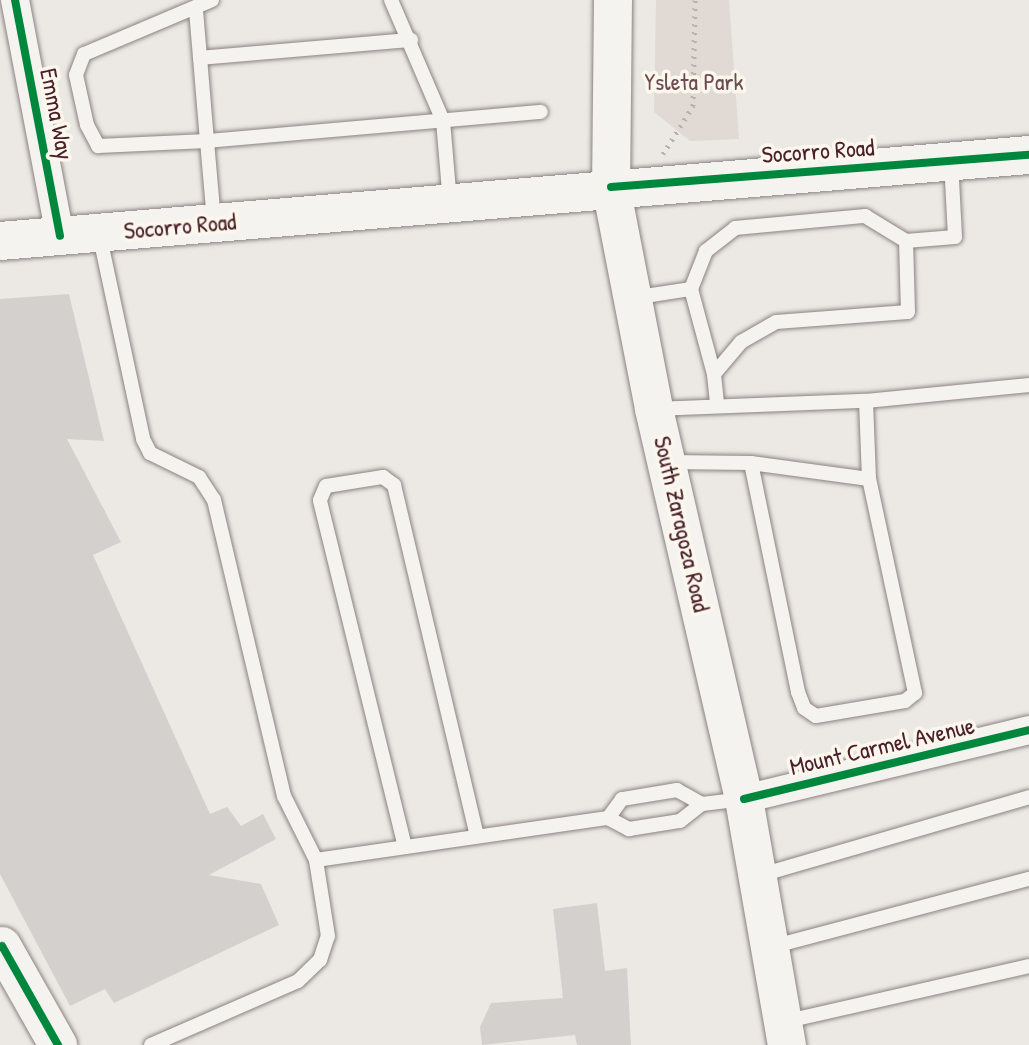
<!DOCTYPE html>
<html>
<head>
<meta charset="utf-8">
<style>
	body { margin:0 }
	#map { position:relative; width:1029px; height:1045px; overflow:hidden; background:#ece9e4; font-family:"Patrick Hand",sans-serif }
	div>[style] { position:absolute }
	.green>* { inset:0; background:#e1d9d4 }
	.building>* { inset:0; background:#d4d0cd }
	.path>* { height:5px; margin-top:-2.5px; transform-origin:0; background:repeating-linear-gradient(90deg,#b6b1af 0 2px,transparent 0 8px) }
	.roads { filter:drop-shadow(0 0 2px #8b8282) drop-shadow(0 0 2px #8b8282) }
	.lane>* { height:14px; margin:-7px; padding:0 7px; transform-origin:7px; border-radius:7px; background:#f4f3ef }
	.street>* { height:28px; margin:-14px; padding:0 14px; transform-origin:14px; border-radius:14px; background:#f4f3ef }
	.secondary>* { height:38px; margin:-19px; padding:0 19px; transform-origin:19px; border-radius:19px; background:#f4f3ef }
	.cycleway>* { height:8px; margin:-4px; padding:0 4px; transform-origin:4px; border-radius:4px; background:#00873e }
	span { translate:-50% -50%; white-space:nowrap; text-align:center; line-height:1.15; -webkit-text-stroke:7px #fbf7ec; paint-order:stroke }
	.park-label { font-size:24px; color:#6e4a52 }
	.street-label { font-size:24px; color:#4a1f2b }
</style>
</head>
<body>
<div id="map">
	<div class="green">
		<i style="clip-path:polygon(656px 0,729px 0,739px 139px,690px 141px,654px 112px)"></i>
	</div>
	<div class="building">
		<i style="clip-path:polygon(69px 294px,104px 441px,67px 439px,121px 542px,93px 555px,210px 814px,227px 807px,241px 826px,263px 814px,276px 839px,209px 875px,261px 884px,279px 925px,114px 1003px,105px 989px,70px 1006px,0 874px,0 299px)"></i>
		<i style="clip-path:polygon(597px 903px,605px 971px,627px 968px,631px 1045px,577px 1045px,575px 1035px,482px 1045px,480px 1027px,491px 1003px,563px 998px,553px 909px)"></i>
	</div>
	<div class="path">
		<i style="left:663px;top:154px;width:57px;rotate:-58deg"></i>
		<i style="left:693px;top:106px;width:106px;rotate:-88.9deg"></i>
	</div>
	<div class="roads">
		<div class="lane">
			<i style="left:212px;top:0;width:139px;rotate:157.1deg"></i>
			<i style="left:84px;top:54px;width:22px;rotate:111deg"></i>
			<i style="left:76px;top:75px;width:51px;rotate:77.6deg"></i>
			<i style="left:87px;top:125px;width:24px;rotate:62deg"></i>
			<i style="left:98px;top:146px;width:109px;rotate:-2.6deg"></i>
			<i style="left:207px;top:141px;width:80px;rotate:85deg"></i>
			<i style="left:391px;top:0;width:132px;rotate:66.7deg"></i>
			<i style="left:443px;top:121px;width:81px;rotate:85.1deg"></i>
			<i style="left:196px;top:10px;width:131px;rotate:85.2deg"></i>
			<i style="left:207px;top:141px;width:335px;rotate:-5deg"></i>
			<i style="left:200px;top:58px;width:212px;rotate:-4.9deg"></i>
			<i style="left:99px;top:233px;width:211px;rotate:77.9deg"></i>
			<i style="left:143px;top:439px;width:16px;rotate:63deg"></i>
			<i style="left:150px;top:453px;width:55px;rotate:26.1deg"></i>
			<i style="left:199px;top:477px;width:27px;rotate:57deg"></i>
			<i style="left:214px;top:500px;width:304px;rotate:76.7deg"></i>
			<i style="left:284px;top:796px;width:72px;rotate:63.4deg"></i>
			<i style="left:316px;top:860px;width:295px;rotate:-8.2deg"></i>
			<i style="left:691px;top:289px;width:41px;rotate:-68.5deg"></i>
			<i style="left:706px;top:251px;width:37px;rotate:-38deg"></i>
			<i style="left:735px;top:228px;width:131px;rotate:-5.3deg"></i>
			<i style="left:865px;top:216px;width:48px;rotate:31.4deg"></i>
			<i style="left:632px;top:298px;width:60px;rotate:-8.7deg"></i>
			<i style="left:691px;top:289px;width:88px;rotate:74.9deg"></i>
			<i style="left:717px;top:403px;width:29px;rotate:-96deg"></i>
			<i style="left:714px;top:374px;width:42px;rotate:-49.8deg"></i>
			<i style="left:741px;top:342px;width:40px;rotate:-29.7deg"></i>
			<i style="left:776px;top:322px;width:132px;rotate:-4.3deg"></i>
			<i style="left:908px;top:312px;width:71px;rotate:-91.6deg"></i>
			<i style="left:906px;top:241px;width:49px;rotate:-4.7deg"></i>
			<i style="left:955px;top:237px;width:76px;rotate:-93deg"></i>
			<i style="left:654px;top:409px;width:212px;rotate:-2.2deg"></i>
			<i style="left:866px;top:401px;width:164px;rotate:-5.6deg"></i>
			<i style="left:668px;top:462px;width:83px;rotate:0.7deg"></i>
			<i style="left:751px;top:463px;width:119px;rotate:7.7deg"></i>
			<i style="left:869px;top:479px;width:78px;rotate:-92.2deg"></i>
			<i style="left:751px;top:463px;width:234px;rotate:78.4deg"></i>
			<i style="left:798px;top:692px;width:17px;rotate:69deg"></i>
			<i style="left:804px;top:708px;width:14px;rotate:34deg"></i>
			<i style="left:816px;top:716px;width:90px;rotate:-9.6deg"></i>
			<i style="left:905px;top:701px;width:13px;rotate:-39deg"></i>
			<i style="left:915px;top:693px;width:219px;rotate:-102.1deg"></i>
			<i style="left:702px;top:804px;width:29px;rotate:-151deg"></i>
			<i style="left:677px;top:790px;width:56px;rotate:170.7deg"></i>
			<i style="left:622px;top:799px;width:24px;rotate:126deg"></i>
			<i style="left:608px;top:818px;width:24px;rotate:28deg"></i>
			<i style="left:629px;top:829px;width:52px;rotate:-8.9deg"></i>
			<i style="left:680px;top:821px;width:28px;rotate:-38deg"></i>
			<i style="left:702px;top:804px;width:42px;rotate:-6.8deg"></i>
			<i style="left:405px;top:847px;width:357px;rotate:-103.8deg"></i>
			<i style="left:320px;top:500px;width:15px;rotate:-67deg"></i>
			<i style="left:326px;top:486px;width:58px;rotate:-9deg"></i>
			<i style="left:383px;top:477px;width:14px;rotate:36deg"></i>
			<i style="left:394px;top:485px;width:361px;rotate:76.7deg"></i>
			<i style="left:761px;top:875px;width:279px;rotate:-16.2deg"></i>
			<i style="left:771px;top:947px;width:267px;rotate:-14.8deg"></i>
			<i style="left:783px;top:1022px;width:252px;rotate:-12.8deg"></i>
			<i style="left:151px;top:1045px;width:160px;rotate:-23.5deg"></i>
			<i style="left:298px;top:981px;width:30px;rotate:-44deg"></i>
			<i style="left:320px;top:960px;width:25px;rotate:-72deg"></i>
			<i style="left:328px;top:936px;width:77px;rotate:-99deg"></i>
		</div>
		<div class="street">
			<i style="left:15px;top:0;width:240px;rotate:79.2deg"></i>
			<i style="left:744px;top:799px;width:293px;rotate:-13.6deg"></i>
		</div>
		<div class="secondary">
			<i style="left:613px;top:0;width:187px;rotate:90.6deg"></i>
			<i style="left:611px;top:187px;width:226px;rotate:79deg"></i>
			<i style="left:654px;top:409px;width:400px;rotate:77deg"></i>
			<i style="left:744px;top:799px;width:250px;rotate:80.1deg"></i>
			<i style="left:0;top:241px;width:1033px;rotate:-4.78deg"></i>
			<i style="left:2px;top:946px;width:114px;rotate:60.5deg"></i>
		</div>
	</div>
	<div class="cycleway">
		<i style="left:15px;top:0;width:240px;rotate:79.2deg"></i>
		<i style="left:611px;top:187px;width:419px;rotate:-4.4deg"></i>
		<i style="left:744px;top:799px;width:293px;rotate:-13.6deg"></i>
		<i style="left:2px;top:946px;width:114px;rotate:60.5deg"></i>
	</div>
	<div class="park-label">
		<span style="left:694px;top:82px">Ysleta Park</span>
	</div>
	<div class="street-label">
		<span style="left:57px;top:114px;rotate:79deg">Emma Way</span>
		<span style="left:818px;top:151px;rotate:-4deg">Socorro Road</span>
		<span style="left:180px;top:226px;rotate:-5deg">Socorro Road</span>
		<span style="left:682px;top:524px;rotate:77deg">South Zaragoza Road</span>
		<span style="left:882px;top:746px;rotate:-13deg">Mount Carmel Avenue</span>
	</div>
</div>
</body>
</html>
